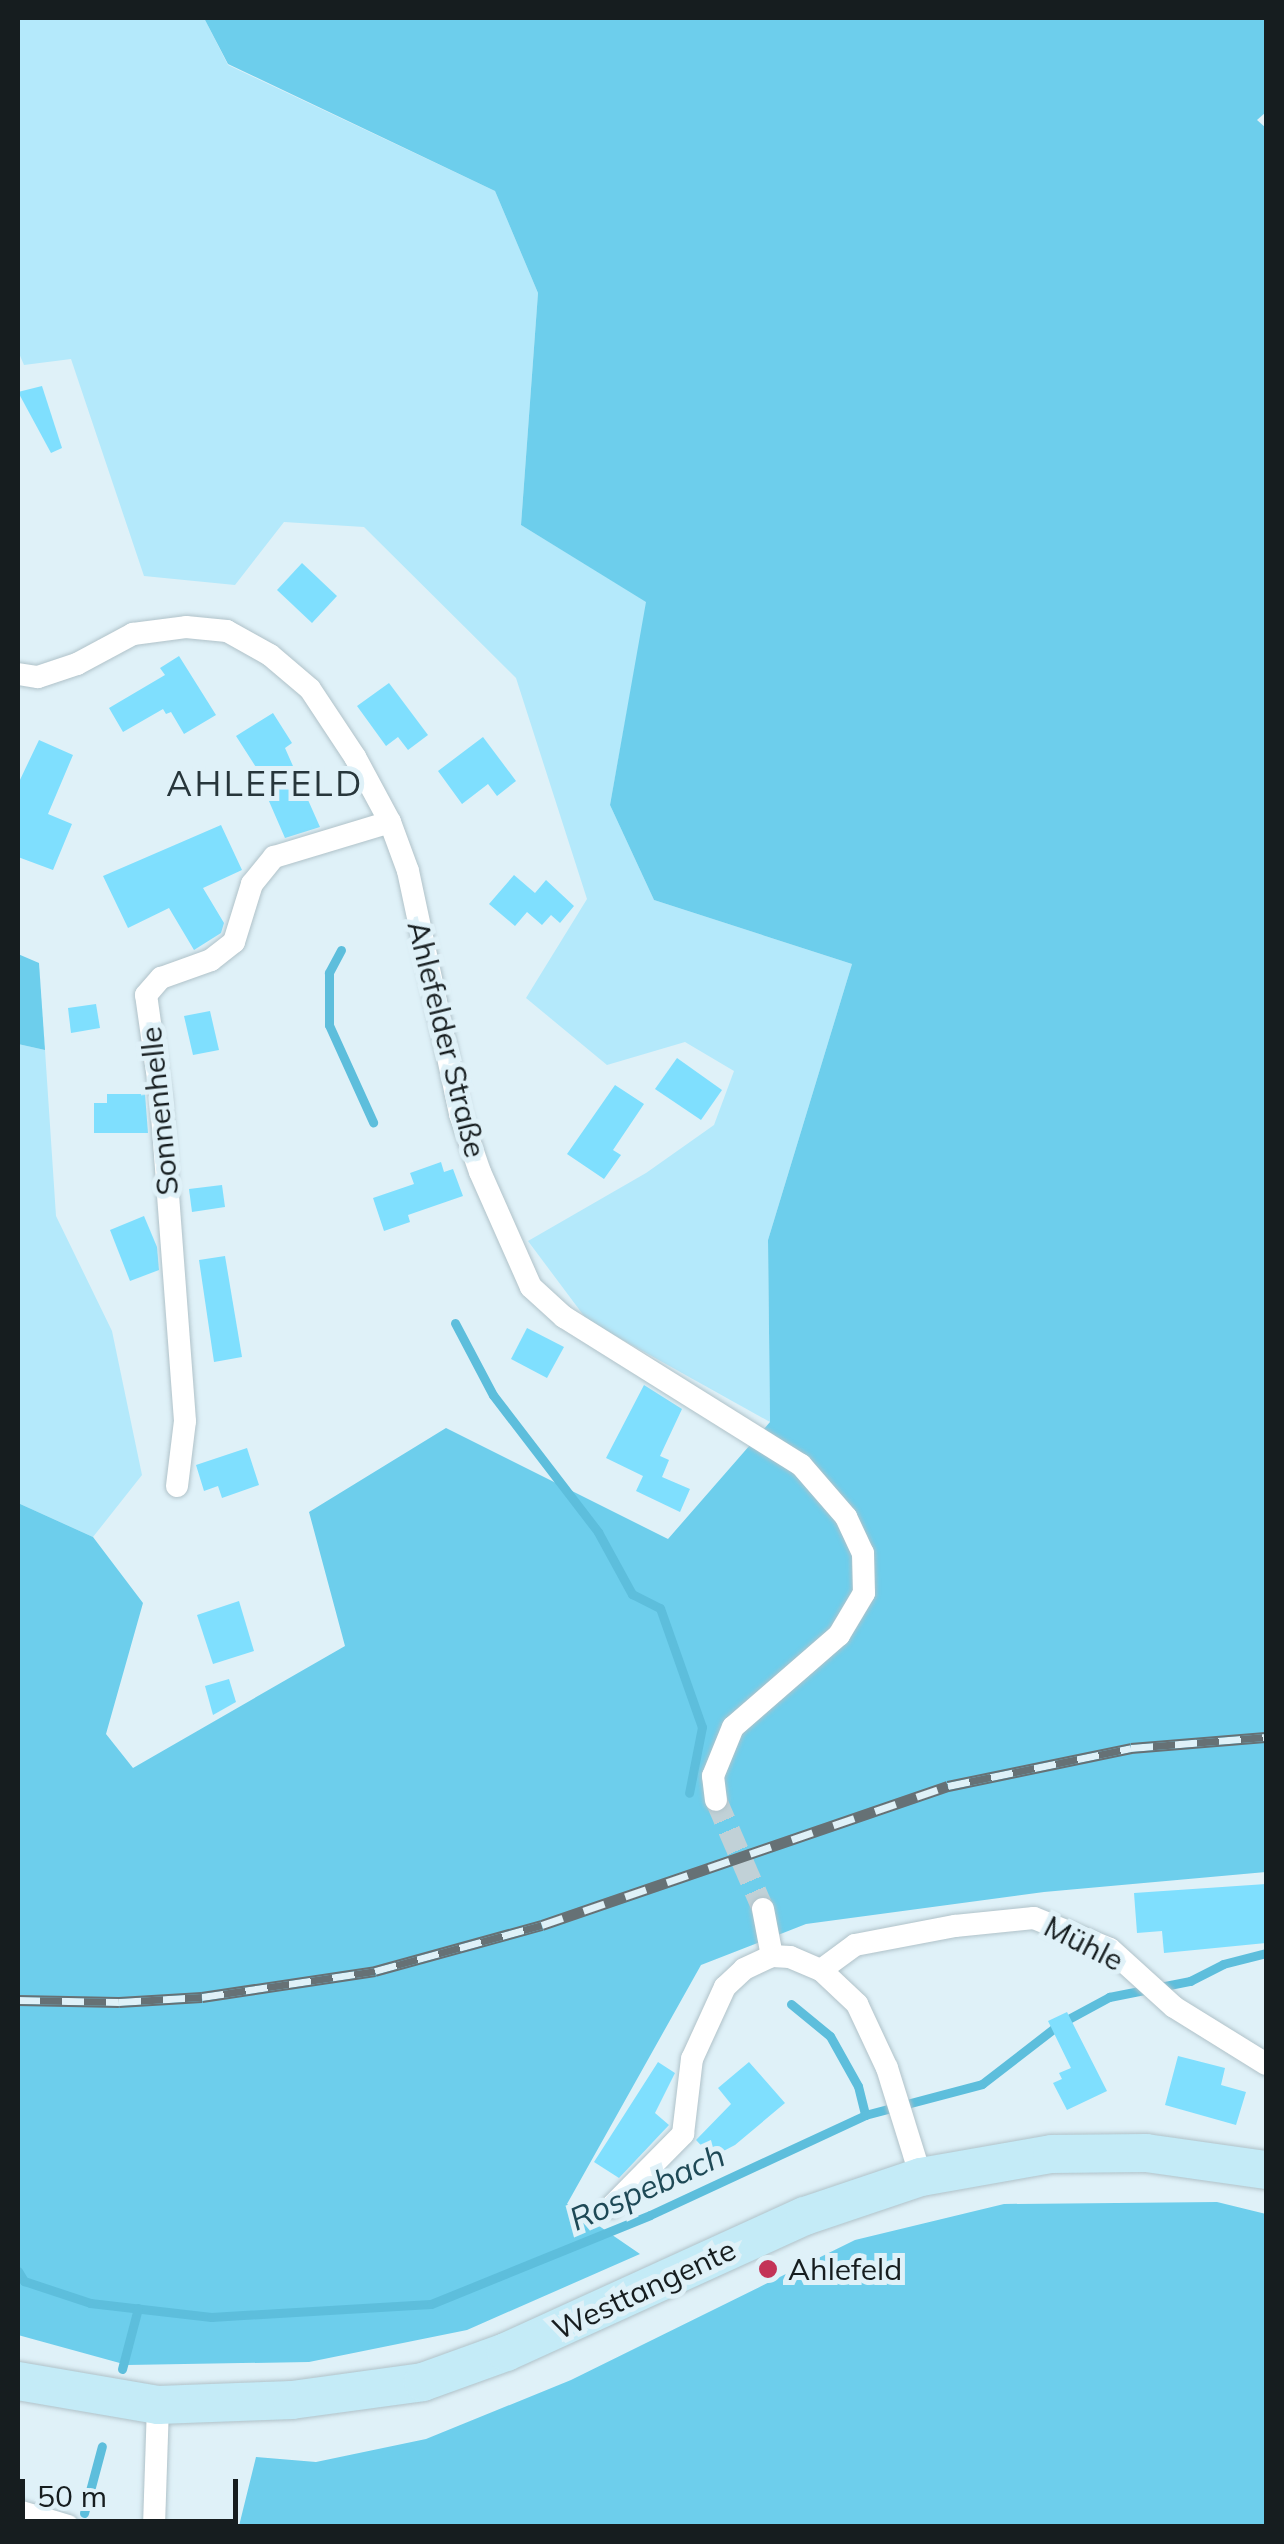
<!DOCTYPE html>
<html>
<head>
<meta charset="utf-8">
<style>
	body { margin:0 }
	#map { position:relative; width:1284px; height:2544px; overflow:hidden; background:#dff1f8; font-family:Mulish,sans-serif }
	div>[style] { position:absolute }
	.green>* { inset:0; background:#b4e9fb }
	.forest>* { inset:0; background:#6dceec }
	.stream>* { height:9px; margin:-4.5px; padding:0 4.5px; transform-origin:4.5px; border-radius:4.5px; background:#5dbedc }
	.building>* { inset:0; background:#7fdffe }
	.street-tunnel>* { height:22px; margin-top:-11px; transform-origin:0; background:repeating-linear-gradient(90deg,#c1d1d7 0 22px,transparent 0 33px) }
	.roads { filter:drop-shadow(0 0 2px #b0c2c9) drop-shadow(0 0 2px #b0c2c9) }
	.street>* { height:22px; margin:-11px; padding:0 11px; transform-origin:11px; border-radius:11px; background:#fff }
	.primary>* { height:38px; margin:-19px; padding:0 19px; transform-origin:19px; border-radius:19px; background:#c4ebf7 }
	.rail>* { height:11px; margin-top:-5.5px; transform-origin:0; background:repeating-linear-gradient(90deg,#dff1f8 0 22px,#667175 0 44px); box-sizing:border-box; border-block:2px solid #667175 }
	.dots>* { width:28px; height:28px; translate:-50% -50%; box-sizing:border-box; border:5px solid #dff1f8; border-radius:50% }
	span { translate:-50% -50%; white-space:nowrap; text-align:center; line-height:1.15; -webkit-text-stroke:10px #dff1f8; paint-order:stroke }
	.street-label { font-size:30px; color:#161d1f }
	.poi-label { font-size:30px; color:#161d1f }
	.left { translate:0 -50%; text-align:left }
	.water-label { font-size:32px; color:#1e4956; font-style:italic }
	.quarter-label { font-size:35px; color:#27363b; letter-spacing:2.5px }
	.frame { position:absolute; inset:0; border:20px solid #161d1f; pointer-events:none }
	.scale { position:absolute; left:20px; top:2479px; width:218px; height:45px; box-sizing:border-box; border:5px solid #161d1f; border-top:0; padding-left:12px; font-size:30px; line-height:35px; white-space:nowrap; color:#161d1f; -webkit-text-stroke:8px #dff1f8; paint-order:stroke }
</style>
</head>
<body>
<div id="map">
	<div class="green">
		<i style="clip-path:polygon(18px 18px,204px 18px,228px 65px,495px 191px,538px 293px,521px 525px,647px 602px,610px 805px,654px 900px,852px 964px,768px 1240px,770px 1422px,587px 1320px,528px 1241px,646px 1173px,714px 1125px,734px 1071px,685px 1042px,607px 1065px,526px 998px,587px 899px,516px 678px,364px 527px,284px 522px,235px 585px,144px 576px,71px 359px,24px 365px,18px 351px)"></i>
		<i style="clip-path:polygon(18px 1044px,45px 1050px,56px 1216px,112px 1331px,142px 1475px,93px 1537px,18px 1503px)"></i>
	</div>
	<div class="forest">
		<i style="clip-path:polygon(204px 18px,1266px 18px,1266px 112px,1257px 120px,1266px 128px,1266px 1872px,1044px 1892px,806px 1924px,701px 1965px,567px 2204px,640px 2254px,467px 2330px,309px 2362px,127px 2365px,18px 2335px,18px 1503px,93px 1537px,143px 1603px,106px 1734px,133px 1768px,345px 1646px,309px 1512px,446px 1428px,668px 1539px,770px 1422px,768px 1240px,852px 964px,654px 900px,610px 805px,646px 602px,521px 525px,538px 293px,495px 191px,228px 64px)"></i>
		<i style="clip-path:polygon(18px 954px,39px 963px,45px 1050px,18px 1044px)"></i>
		<i style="clip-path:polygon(1217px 2202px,1266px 2214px,1266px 2526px,239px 2526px,256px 2457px,316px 2462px,426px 2439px,571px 2380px,855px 2240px,1004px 2204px)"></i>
	</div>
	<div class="stream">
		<i style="left:341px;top:950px;width:26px;rotate:118deg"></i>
		<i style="left:329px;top:973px;width:52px;rotate:90deg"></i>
		<i style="left:329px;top:1025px;width:107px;rotate:65.6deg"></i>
		<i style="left:455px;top:1323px;width:81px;rotate:62.2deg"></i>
		<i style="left:493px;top:1395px;width:173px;rotate:52.5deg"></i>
		<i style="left:598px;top:1532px;width:71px;rotate:61.3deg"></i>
		<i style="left:632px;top:1594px;width:31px;rotate:27deg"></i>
		<i style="left:660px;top:1608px;width:126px;rotate:70.6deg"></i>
		<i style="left:702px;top:1727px;width:67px;rotate:101.1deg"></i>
		<i style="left:791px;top:2004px;width:50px;rotate:39.4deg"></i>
		<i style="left:830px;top:2036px;width:57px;rotate:60.8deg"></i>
		<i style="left:858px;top:2086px;width:30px;rotate:76deg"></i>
		<i style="left:18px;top:2271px;width:12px;rotate:59deg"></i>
		<i style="left:24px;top:2281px;width:70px;rotate:18.4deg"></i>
		<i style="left:90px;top:2303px;width:122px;rotate:6.6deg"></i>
		<i style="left:211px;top:2317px;width:220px;rotate:-3.4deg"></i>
		<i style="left:431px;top:2304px;width:236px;rotate:-22.1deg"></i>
		<i style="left:650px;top:2215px;width:237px;rotate:-24.9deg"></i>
		<i style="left:865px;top:2115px;width:121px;rotate:-14.8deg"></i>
		<i style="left:982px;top:2084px;width:100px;rotate:-37.7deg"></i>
		<i style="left:1061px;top:2023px;width:55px;rotate:-28.4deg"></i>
		<i style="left:1109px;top:1997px;width:83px;rotate:-11.2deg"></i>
		<i style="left:1190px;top:1981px;width:37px;rotate:-27deg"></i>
		<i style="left:1223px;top:1964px;width:44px;rotate:-14.3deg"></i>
		<i style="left:122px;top:2369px;width:63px;rotate:-75.3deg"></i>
		<i style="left:84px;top:2513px;width:69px;rotate:-75deg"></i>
	</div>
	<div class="building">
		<i style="clip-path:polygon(42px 386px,62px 448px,51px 453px,18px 392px)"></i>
		<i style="clip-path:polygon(302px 563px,337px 596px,312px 623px,277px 590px)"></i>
		<i style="clip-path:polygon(179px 656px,216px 715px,184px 734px,171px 712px,166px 714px,163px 709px,123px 732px,109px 708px,165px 675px,160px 668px)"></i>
		<i style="clip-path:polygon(389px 683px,428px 735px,408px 750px,398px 737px,386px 746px,357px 706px)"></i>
		<i style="clip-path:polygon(273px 713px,292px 743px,285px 748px,320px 827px,285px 838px,265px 792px,270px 789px,236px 736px)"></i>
		<i style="clip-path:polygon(483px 737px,516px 781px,497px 796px,488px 784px,462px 804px,438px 771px)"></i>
		<i style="clip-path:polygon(39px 740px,73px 755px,48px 814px,72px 824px,53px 870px,18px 857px,18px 784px)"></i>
		<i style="clip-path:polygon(221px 825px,242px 870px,203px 888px,224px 923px,221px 933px,194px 950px,169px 908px,128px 928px,103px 876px)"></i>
		<i style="clip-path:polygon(514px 875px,535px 893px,546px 880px,574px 906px,560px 923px,551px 915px,542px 925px,527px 912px,515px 926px,489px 904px)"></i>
		<i style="clip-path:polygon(96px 1004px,100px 1028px,71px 1033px,68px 1008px)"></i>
		<i style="clip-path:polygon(210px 1011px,219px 1050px,193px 1055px,184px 1016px)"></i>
		<i style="clip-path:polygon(677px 1058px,722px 1090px,701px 1120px,655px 1089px)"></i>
		<i style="clip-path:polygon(615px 1085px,644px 1104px,613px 1150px,621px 1155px,604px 1179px,567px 1154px)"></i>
		<i style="clip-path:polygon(107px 1094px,145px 1094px,148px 1133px,94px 1133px,94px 1103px,107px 1103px)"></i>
		<i style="clip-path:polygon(441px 1162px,444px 1172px,453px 1169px,463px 1196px,408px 1215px,410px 1222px,384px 1231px,373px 1198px,414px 1184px,410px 1173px)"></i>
		<i style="clip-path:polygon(222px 1185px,225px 1207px,192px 1212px,189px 1189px)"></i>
		<i style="clip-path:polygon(144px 1216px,157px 1247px,159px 1270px,130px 1281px,110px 1230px)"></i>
		<i style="clip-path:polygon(225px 1256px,242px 1357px,214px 1362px,199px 1260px)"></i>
		<i style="clip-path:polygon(527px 1328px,564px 1347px,547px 1378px,511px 1359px)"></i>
		<i style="clip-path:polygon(644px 1385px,682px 1409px,660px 1456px,669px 1460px,662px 1477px,690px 1489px,680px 1512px,636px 1491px,643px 1476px,606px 1458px)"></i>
		<i style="clip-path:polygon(247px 1448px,259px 1485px,222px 1498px,218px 1486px,204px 1491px,196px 1465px)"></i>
		<i style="clip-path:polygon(239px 1601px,254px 1651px,213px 1664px,197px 1615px)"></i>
		<i style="clip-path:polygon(229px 1679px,236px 1702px,213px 1715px,205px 1686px)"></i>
		<i style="clip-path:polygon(1266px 1884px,1266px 1943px,1164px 1953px,1162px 1931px,1137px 1933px,1134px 1893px)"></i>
		<i style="clip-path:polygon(1067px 2012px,1107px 2091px,1067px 2110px,1053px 2083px,1062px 2079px,1059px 2073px,1071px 2068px,1048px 2021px)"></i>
		<i style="clip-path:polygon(1178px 2056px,1225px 2068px,1221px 2085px,1246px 2092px,1236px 2125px,1165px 2105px)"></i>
		<i style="clip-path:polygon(658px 2062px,675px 2073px,655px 2113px,669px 2125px,619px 2178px,594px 2162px)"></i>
		<i style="clip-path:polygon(749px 2062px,785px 2103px,735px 2145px,712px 2157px,696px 2140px,731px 2104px,718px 2088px)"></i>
	</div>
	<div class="street-tunnel">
		<i style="left:716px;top:1800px;width:119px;rotate:66.7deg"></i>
	</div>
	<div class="roads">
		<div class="street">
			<i style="left:18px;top:674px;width:20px;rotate:9deg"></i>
			<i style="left:38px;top:677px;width:41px;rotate:-18.4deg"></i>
			<i style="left:77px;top:664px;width:64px;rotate:-28.2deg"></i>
			<i style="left:133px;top:634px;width:53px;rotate:-7.5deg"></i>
			<i style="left:186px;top:627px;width:41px;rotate:5.6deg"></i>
			<i style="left:227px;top:631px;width:49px;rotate:29.2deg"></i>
			<i style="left:270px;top:655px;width:52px;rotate:40.4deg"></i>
			<i style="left:310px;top:689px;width:82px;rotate:56.5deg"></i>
			<i style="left:355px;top:757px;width:74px;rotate:61.7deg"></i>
			<i style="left:390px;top:822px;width:52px;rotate:69.8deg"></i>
			<i style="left:408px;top:871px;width:249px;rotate:77.9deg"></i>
			<i style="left:460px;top:1114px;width:61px;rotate:71deg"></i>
			<i style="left:480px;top:1172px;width:126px;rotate:66.1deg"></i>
			<i style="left:531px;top:1287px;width:45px;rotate:42.3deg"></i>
			<i style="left:564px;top:1317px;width:279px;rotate:32deg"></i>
			<i style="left:801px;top:1465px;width:69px;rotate:49.1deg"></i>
			<i style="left:846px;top:1517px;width:40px;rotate:65deg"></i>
			<i style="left:863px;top:1553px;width:40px;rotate:88.6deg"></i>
			<i style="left:864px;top:1593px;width:49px;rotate:120.8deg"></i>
			<i style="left:839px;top:1635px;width:140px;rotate:139deg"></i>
			<i style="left:733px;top:1727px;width:53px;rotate:112.2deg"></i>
			<i style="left:713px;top:1776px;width:24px;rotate:83deg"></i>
			<i style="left:177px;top:1486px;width:65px;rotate:-83deg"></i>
			<i style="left:185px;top:1421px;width:322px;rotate:-94.3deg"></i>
			<i style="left:161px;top:1100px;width:106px;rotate:-98.1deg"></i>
			<i style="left:146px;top:995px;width:23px;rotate:-49deg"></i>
			<i style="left:161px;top:978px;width:53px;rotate:-19.8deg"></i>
			<i style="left:211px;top:960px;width:29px;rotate:-38deg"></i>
			<i style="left:234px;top:942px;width:61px;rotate:-72.8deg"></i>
			<i style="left:252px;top:884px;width:35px;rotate:-51deg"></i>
			<i style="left:274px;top:857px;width:121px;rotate:-16.8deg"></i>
			<i style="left:763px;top:1909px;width:48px;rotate:79.2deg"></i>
			<i style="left:821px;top:1970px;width:42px;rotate:-36.3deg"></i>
			<i style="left:855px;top:1945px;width:102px;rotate:-10.8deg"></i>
			<i style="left:955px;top:1926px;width:79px;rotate:-5.8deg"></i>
			<i style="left:1034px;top:1918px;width:82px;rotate:22.2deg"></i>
			<i style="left:1110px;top:1949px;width:86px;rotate:42.2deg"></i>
			<i style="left:1174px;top:2007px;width:108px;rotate:31.8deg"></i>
			<i style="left:611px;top:2207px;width:103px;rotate:-45.4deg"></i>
			<i style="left:683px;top:2134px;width:76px;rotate:-83.2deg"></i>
			<i style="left:692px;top:2059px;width:79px;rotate:-65.4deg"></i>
			<i style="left:725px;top:1987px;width:26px;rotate:-43deg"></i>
			<i style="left:744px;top:1969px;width:31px;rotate:-25deg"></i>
			<i style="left:772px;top:1956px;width:18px;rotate:3deg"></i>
			<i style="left:790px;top:1957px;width:34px;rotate:23deg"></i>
			<i style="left:821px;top:1970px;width:50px;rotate:43.4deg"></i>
			<i style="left:857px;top:2004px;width:71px;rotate:64.9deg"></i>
			<i style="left:887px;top:2068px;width:114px;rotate:72.7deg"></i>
			<i style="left:18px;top:2511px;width:52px;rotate:16.7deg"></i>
			<i style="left:154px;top:2526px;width:121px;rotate:-88.1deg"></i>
		</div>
		<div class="primary">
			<i style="left:18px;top:2381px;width:142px;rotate:9.7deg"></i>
			<i style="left:158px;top:2405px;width:134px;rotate:-2.1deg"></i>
			<i style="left:292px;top:2400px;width:132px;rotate:-7.8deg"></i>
			<i style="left:423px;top:2382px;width:88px;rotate:-19.9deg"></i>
			<i style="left:506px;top:2352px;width:328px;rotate:-24.5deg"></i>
			<i style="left:805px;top:2216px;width:122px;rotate:-18.6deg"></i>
			<i style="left:921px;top:2177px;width:133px;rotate:-10deg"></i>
			<i style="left:1052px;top:2154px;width:94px;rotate:-0.6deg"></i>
			<i style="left:1146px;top:2153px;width:121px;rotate:8.1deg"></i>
		</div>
	</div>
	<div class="rail">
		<i style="left:18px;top:2000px;width:101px;rotate:1.1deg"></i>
		<i style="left:119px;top:2002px;width:83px;rotate:-3.4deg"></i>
		<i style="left:202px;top:1997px;width:175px;rotate:-8.5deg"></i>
		<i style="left:375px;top:1971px;width:173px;rotate:-15.4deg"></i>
		<i style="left:542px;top:1925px;width:429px;rotate:-18.9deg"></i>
		<i style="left:948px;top:1786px;width:187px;rotate:-11.7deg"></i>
		<i style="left:1131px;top:1748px;width:135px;rotate:-4.7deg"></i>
	</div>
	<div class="dots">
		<i style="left:768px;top:2269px;background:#c33357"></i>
	</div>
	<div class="street-label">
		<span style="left:447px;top:1039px;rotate:76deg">Ahlefelder Straße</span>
		<span style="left:159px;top:1111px;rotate:-96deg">Sonnenhelle</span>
		<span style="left:1084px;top:1943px;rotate:27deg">Mühle</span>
		<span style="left:644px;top:2289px;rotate:-25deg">Westtangente</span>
	</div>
	<div class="poi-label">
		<span class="left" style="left:788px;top:2269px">Ahlefeld</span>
	</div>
	<div class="water-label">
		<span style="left:647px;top:2187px;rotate:-24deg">Rospebach</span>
	</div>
	<div class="quarter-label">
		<span style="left:265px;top:783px">AHLEFELD</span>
	</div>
	<div class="frame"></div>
	<div class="scale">50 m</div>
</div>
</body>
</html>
